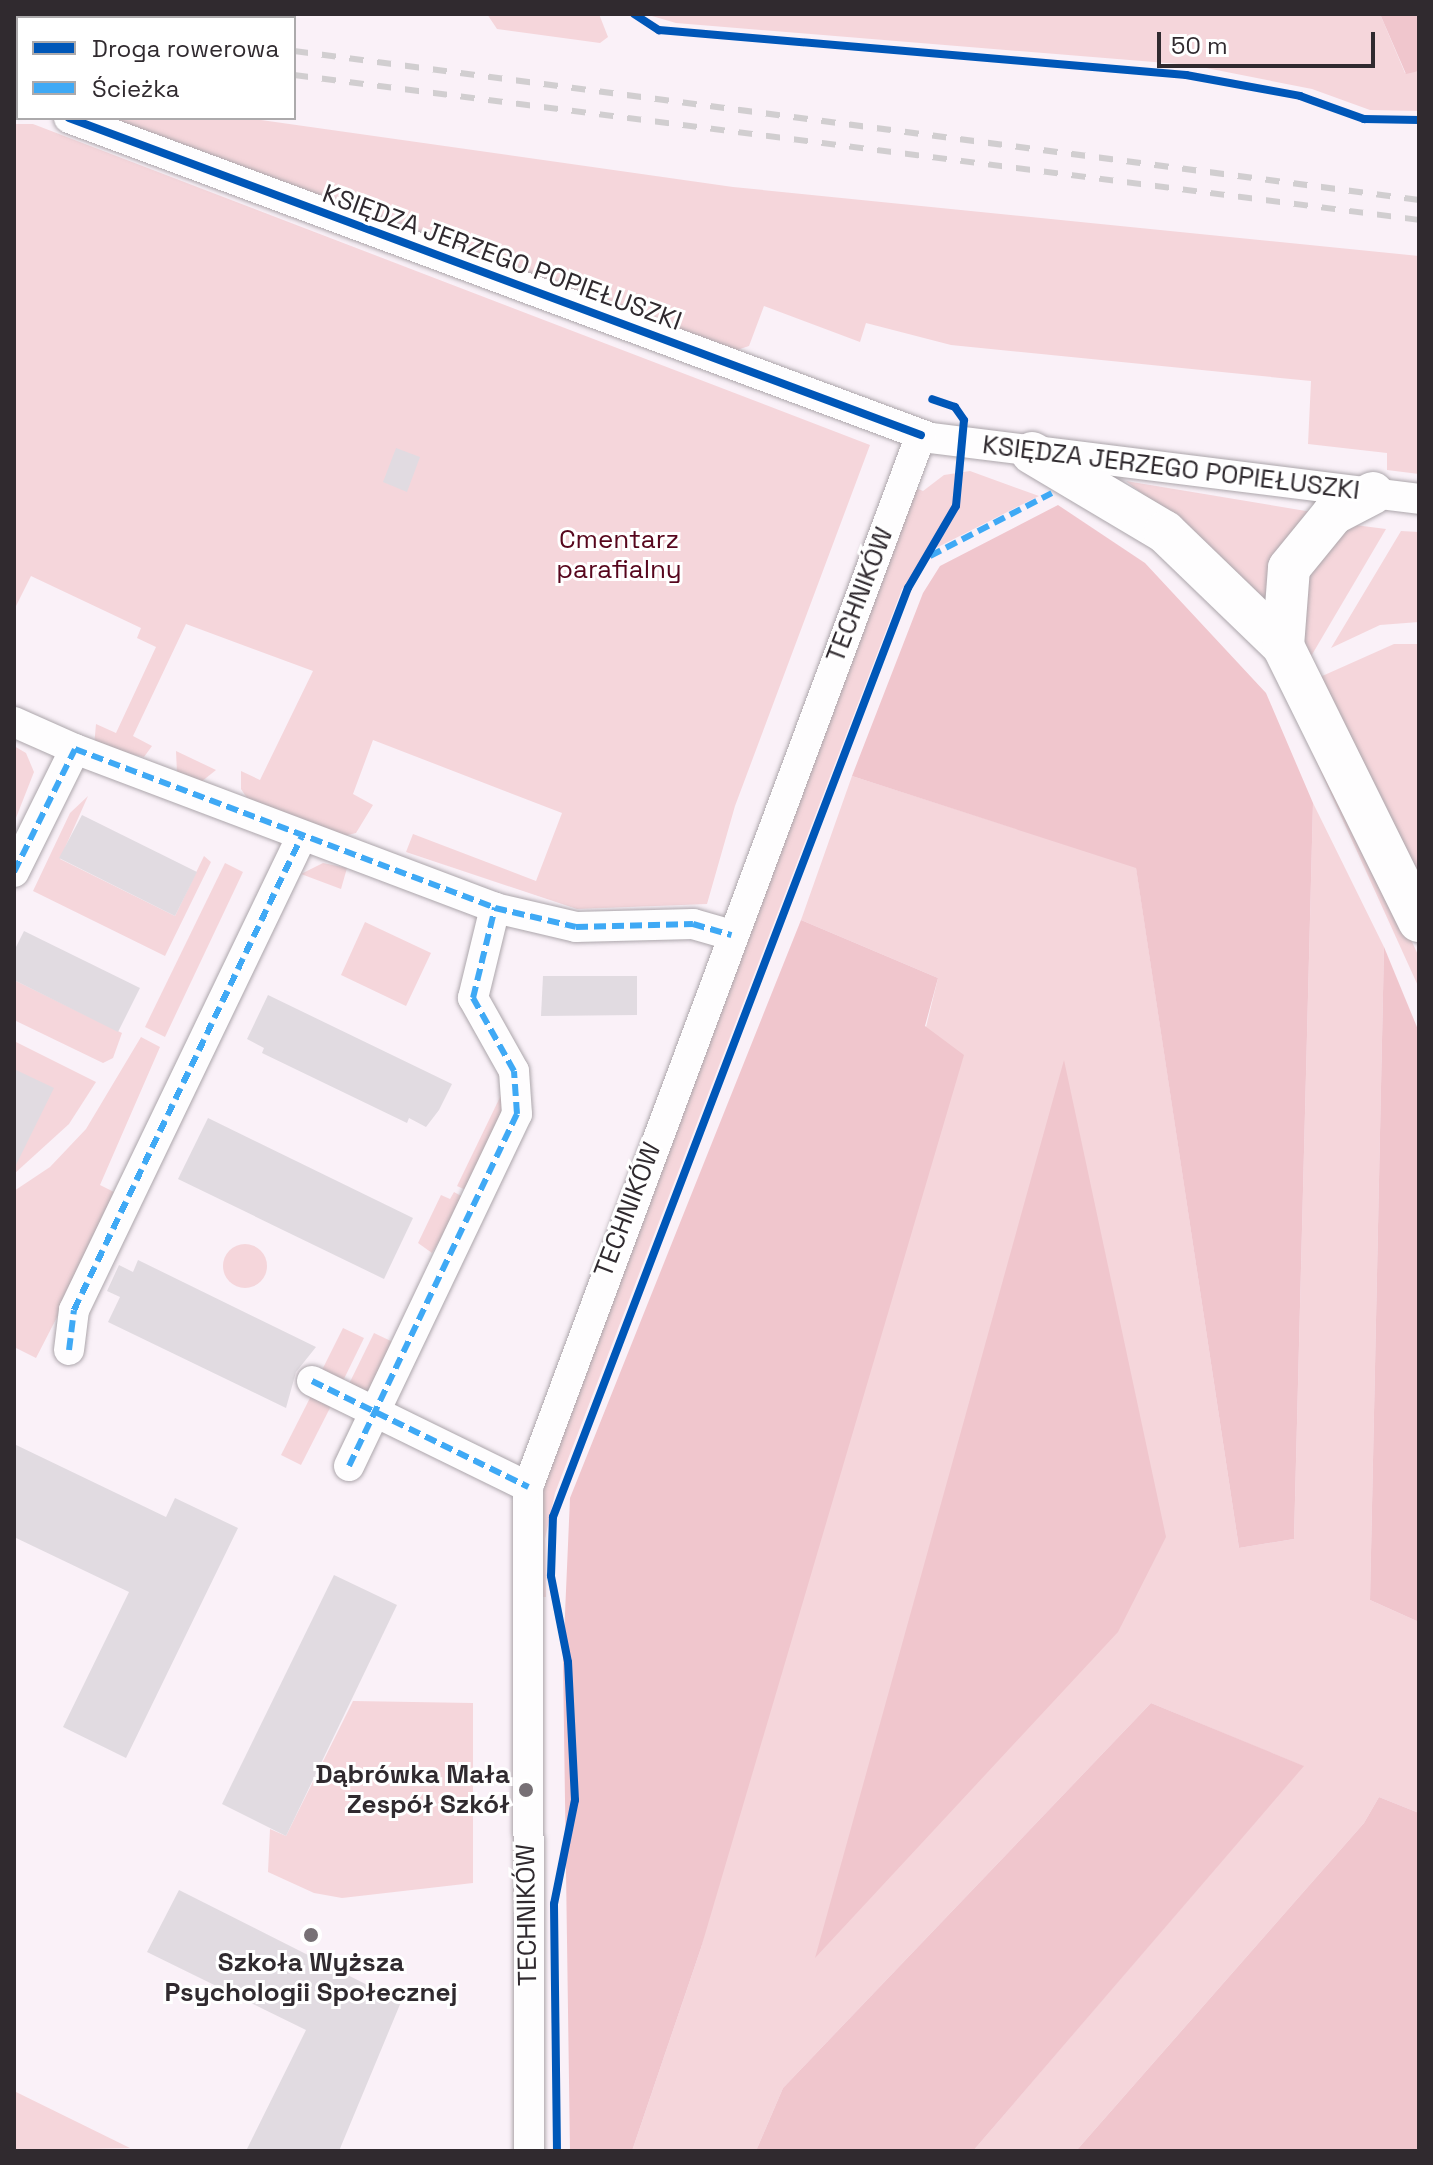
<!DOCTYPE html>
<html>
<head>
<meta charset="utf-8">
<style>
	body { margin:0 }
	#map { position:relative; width:1433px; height:2165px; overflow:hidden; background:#faf1f8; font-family:"Space Grotesk",sans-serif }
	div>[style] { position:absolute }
	.green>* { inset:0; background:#f5d6db }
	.round { border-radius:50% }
	.forest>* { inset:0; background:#f0c6cd }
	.building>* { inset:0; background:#e1dbe1 }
	.roads { filter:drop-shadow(0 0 2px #aca6ab) drop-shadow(0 0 2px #aca6ab) }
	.minor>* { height:30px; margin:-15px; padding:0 15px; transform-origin:15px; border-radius:15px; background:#fefdfe }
	.highway>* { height:42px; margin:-21px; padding:0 21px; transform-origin:21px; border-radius:21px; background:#fefdfe }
	.rail>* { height:6px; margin-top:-3px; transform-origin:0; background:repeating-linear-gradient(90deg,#d1ced0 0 14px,transparent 0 28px) }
	.quiet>* { height:6px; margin-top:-3px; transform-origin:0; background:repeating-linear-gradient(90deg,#3fa9f5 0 12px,transparent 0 18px) }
	.cycleway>* { height:8px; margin:-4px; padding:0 4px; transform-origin:4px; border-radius:4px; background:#0057b8 }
	.dots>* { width:22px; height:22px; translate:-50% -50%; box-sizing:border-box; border:4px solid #fff; border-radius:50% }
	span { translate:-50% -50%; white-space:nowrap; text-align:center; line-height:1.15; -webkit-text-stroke:6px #fff; paint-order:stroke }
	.street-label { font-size:26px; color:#302a2f }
	.park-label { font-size:26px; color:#57061d }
	.poi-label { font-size:26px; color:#302a2f; font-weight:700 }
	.right { translate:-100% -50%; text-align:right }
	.frame { position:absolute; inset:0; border:16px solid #302a2f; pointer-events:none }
	.legend { position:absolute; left:16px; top:16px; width:280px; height:104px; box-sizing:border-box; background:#fff; border:2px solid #acaaac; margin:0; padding:10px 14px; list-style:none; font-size:24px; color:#302a2f }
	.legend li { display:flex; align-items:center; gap:16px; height:40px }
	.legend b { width:40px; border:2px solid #acaaac }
	.scale { position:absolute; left:1157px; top:32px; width:218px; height:36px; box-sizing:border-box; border:4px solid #302a2f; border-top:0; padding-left:10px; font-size:24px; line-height:28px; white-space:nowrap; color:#302a2f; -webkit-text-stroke:6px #fff; paint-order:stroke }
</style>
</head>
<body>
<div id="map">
	<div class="green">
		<i style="clip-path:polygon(54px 14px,295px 14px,294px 21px)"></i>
		<i style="clip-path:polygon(487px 14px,599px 14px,608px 37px,600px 43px,497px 29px)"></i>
		<i style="clip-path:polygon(645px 14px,1380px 14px,1405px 73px,1419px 71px,1419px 111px,1370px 110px,1312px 89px,1191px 65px,676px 23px)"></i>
		<i style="clip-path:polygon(112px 118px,247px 118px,733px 187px,1419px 256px,1419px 474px,1387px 470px,1387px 453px,1308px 444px,1311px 381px,951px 345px,866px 323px,860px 342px,764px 306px,749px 346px,737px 350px)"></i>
		<i style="clip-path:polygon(14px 124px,33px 124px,870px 445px,735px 806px,707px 904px,577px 909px,406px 852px,413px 834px,536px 881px,562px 813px,373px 740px,353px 794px,373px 805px,356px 833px,344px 836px,249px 801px,241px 789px,241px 771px,260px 780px,313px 671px,186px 624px,133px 736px,152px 746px,144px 757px,94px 746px,96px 724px,116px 733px,156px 647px,137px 638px,141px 628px,31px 576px,14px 610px)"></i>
		<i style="clip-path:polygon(970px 471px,1039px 496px,934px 549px,902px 589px,555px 1493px,545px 1539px,546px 1597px,537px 1597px,542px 1489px,916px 488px,923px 491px,944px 475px)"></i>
		<i style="clip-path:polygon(1126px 481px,1312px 512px,1269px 604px,1205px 543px)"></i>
		<i style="clip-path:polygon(1355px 525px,1386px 529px,1310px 658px,1294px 612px,1324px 540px)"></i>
		<i style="clip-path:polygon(1401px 531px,1419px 532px,1419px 622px,1380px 625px,1331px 648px)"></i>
		<i style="clip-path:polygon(1394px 644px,1419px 644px,1419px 887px,1320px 677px)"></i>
		<i style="clip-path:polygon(1286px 695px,1355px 819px,1419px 957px,1419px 988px)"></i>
		<i style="clip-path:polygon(14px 746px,26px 753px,34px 772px,14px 823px)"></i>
		<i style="clip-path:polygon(176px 751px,216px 770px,201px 782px,177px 773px)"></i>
		<i style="clip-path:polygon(852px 776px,1136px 867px,1239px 1548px,1294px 1539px,1313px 803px,1384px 947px,1370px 1600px,1419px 1622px,1419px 1813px,1379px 1797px,1364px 1823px,1076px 2151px,973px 2151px,1303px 1766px,1151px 1703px,783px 2088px,756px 2151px,632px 2151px,701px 1948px,938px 978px,801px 920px)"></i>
		<i style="clip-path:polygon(88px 796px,60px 859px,175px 916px,204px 856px,211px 862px,165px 956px,33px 891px,70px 813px)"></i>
		<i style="clip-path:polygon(225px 863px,243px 872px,165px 1037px,145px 1027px)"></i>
		<i style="clip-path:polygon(323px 863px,347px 868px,341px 889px,301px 874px)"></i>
		<i style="clip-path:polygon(365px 922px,431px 953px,406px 1006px,341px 975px)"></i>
		<i style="clip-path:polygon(14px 980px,122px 1033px,113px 1058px,103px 1063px,14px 1020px)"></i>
		<i style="clip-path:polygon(141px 1037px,160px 1047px,100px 1185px,120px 1195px,36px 1358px,14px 1347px,14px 1191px,50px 1167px,86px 1129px)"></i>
		<i style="clip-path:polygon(14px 1041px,96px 1082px,69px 1124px,14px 1174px)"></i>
		<i style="clip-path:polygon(503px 1091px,504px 1107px,468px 1191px,457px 1186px)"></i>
		<i style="clip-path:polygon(454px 1192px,465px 1198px,432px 1253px,418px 1243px,441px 1195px,450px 1199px)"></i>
		<i class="round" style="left:223px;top:1244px;width:44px;height:44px"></i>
		<i style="clip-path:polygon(343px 1328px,364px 1338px,341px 1385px,320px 1374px)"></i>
		<i style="clip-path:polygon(374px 1333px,395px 1343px,372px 1391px,361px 1395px,347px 1388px)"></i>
		<i style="clip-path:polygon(311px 1396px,331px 1406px,301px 1465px,281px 1455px)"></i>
		<i style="clip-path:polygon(353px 1701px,473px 1703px,473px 1883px,342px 1898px,314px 1893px,268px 1872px,270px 1829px,286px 1836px)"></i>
		<i style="clip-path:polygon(14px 2091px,130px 2148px,14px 2151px)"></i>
	</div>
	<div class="forest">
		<i style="clip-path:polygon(1380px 14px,1419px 14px,1419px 71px,1406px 74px)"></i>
		<i style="clip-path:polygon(1058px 505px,1145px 563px,1266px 693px,1313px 803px,1294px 1539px,1239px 1548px,1136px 868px,852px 776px,923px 593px,940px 566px)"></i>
		<i style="clip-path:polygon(801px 920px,938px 978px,925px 1026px,964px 1055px,701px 1948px,632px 2151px,570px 2151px,563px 1660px,570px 1498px)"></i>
		<i style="clip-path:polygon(1384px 947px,1419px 1032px,1419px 1622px,1370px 1600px)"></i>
		<i style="clip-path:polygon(1064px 1060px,1166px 1537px,1118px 1632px,815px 1958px)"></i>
		<i style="clip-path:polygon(1151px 1703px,1304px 1766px,973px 2151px,756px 2151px,783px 2088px)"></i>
		<i style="clip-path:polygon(1379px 1797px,1419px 1813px,1419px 2151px,1076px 2151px,1364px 1823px)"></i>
	</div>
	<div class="building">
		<i style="clip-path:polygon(396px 448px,420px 457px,407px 492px,383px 482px)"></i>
		<i style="clip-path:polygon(82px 815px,197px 872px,175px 916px,59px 858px)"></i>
		<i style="clip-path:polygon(24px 931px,140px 988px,118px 1032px,14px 980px,14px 951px)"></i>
		<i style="clip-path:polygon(543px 976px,637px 976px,637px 1015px,541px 1016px)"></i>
		<i style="clip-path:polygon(268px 995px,452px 1084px,439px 1110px,426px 1127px,409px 1118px,407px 1123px,262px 1053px,264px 1048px,247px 1039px)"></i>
		<i style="clip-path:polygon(14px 1069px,54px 1088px,14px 1169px)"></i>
		<i style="clip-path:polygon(208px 1118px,413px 1218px,384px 1279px,178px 1179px)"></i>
		<i style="clip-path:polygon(138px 1260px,316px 1347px,296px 1372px,286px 1408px,108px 1322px,120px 1297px,107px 1291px,119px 1265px,133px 1272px)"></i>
		<i style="clip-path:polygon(14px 1444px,166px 1517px,175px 1498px,238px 1528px,126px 1758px,63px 1727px,129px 1592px,14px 1537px)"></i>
		<i style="clip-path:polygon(334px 1575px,397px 1605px,286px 1836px,222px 1804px)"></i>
		<i style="clip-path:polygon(179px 1890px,401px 2002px,339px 2151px,246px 2151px,306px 2030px,147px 1952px)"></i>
	</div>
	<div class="roads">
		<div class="minor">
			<i style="left:14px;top:99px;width:4px;rotate:14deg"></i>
			<i style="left:69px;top:118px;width:919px;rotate:20.37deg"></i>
			<i style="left:931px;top:438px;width:492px;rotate:7.1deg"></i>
			<i style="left:14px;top:722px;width:67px;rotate:23.9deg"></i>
			<i style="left:14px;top:872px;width:137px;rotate:-63.6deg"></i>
			<i style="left:75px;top:749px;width:449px;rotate:20.7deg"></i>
			<i style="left:495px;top:908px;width:83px;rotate:13.2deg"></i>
			<i style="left:576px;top:927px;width:117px;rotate:-1.5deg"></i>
			<i style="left:693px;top:924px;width:40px;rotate:16deg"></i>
			<i style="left:69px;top:1350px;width:40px;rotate:-82.9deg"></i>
			<i style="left:74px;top:1310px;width:524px;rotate:-64.32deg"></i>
			<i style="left:312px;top:1381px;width:241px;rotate:26.1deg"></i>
			<i style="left:349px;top:1466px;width:390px;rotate:-64.5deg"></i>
			<i style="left:517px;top:1114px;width:43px;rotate:-94deg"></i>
			<i style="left:514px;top:1071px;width:84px;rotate:-119.3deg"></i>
			<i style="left:473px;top:998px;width:93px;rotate:-76.3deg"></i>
			<i style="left:529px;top:2151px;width:664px;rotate:-90.09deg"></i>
			<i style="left:528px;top:1487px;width:1123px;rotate:-69.52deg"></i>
		</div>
		<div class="highway">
			<i style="left:1032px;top:453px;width:155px;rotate:30.7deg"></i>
			<i style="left:1165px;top:532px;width:164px;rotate:44deg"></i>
			<i style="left:1283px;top:646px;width:307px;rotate:63.7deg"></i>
			<i style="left:1283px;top:646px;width:78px;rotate:-85.6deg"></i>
			<i style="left:1289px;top:568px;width:70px;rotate:-50.8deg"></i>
			<i style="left:1333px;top:514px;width:45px;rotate:-27.7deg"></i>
		</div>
	</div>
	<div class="rail">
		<i style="left:14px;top:15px;width:25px;rotate:7deg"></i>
		<i style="left:14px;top:39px;width:4px;rotate:14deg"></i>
		<i style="left:294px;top:51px;width:1135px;rotate:7.54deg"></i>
		<i style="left:294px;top:75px;width:1134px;rotate:7.34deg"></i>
	</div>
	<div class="quiet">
		<i style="left:930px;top:556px;width:137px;rotate:-27.3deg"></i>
		<i style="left:14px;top:872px;width:137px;rotate:-63.6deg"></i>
		<i style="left:75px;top:749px;width:449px;rotate:20.7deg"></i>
		<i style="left:495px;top:908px;width:83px;rotate:13.2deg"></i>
		<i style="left:576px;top:927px;width:117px;rotate:-1.5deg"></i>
		<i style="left:693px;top:924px;width:40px;rotate:16deg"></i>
		<i style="left:69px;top:1350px;width:40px;rotate:-82.9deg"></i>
		<i style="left:74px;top:1310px;width:524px;rotate:-64.32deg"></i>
		<i style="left:312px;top:1381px;width:241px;rotate:26.1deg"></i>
		<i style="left:349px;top:1466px;width:390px;rotate:-64.5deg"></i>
		<i style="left:517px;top:1114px;width:43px;rotate:-94deg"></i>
		<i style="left:514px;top:1071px;width:84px;rotate:-119.3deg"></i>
		<i style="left:473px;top:998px;width:93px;rotate:-76.3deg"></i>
	</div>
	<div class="cycleway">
		<i style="left:634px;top:14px;width:30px;rotate:33deg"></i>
		<i style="left:659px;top:30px;width:529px;rotate:4.88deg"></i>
		<i style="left:1186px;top:75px;width:116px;rotate:10.4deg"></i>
		<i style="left:1300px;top:96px;width:68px;rotate:19.8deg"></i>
		<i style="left:1364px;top:119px;width:55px;rotate:1deg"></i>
		<i style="left:69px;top:118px;width:909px;rotate:20.41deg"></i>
		<i style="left:557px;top:2151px;width:247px;rotate:-90.7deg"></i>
		<i style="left:554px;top:1904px;width:106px;rotate:-78.6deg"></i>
		<i style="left:575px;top:1800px;width:138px;rotate:-92.9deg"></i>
		<i style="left:568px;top:1662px;width:88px;rotate:-101.2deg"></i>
		<i style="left:551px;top:1576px;width:59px;rotate:-88.1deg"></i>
		<i style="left:553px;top:1517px;width:995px;rotate:-69.09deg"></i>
		<i style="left:908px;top:588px;width:95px;rotate:-59.7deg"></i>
		<i style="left:956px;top:506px;width:86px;rotate:-84.7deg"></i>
		<i style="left:964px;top:420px;width:16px;rotate:-125deg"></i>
		<i style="left:955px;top:407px;width:24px;rotate:-161deg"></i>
	</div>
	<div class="dots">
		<i style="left:526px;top:1790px;background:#777075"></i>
		<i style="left:311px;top:1935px;background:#777075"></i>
	</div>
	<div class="street-label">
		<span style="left:502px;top:258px;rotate:20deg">KSIĘDZA JERZEGO POPIEŁUSZKI</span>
		<span style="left:1171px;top:468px;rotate:7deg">KSIĘDZA JERZEGO POPIEŁUSZKI</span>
		<span style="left:860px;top:595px;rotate:-69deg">TECHNIKÓW</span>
		<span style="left:628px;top:1210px;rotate:-69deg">TECHNIKÓW</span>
		<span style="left:527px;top:1915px;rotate:-91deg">TECHNIKÓW</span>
	</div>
	<div class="park-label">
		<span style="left:619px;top:555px">Cmentarz<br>parafialny</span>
	</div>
	<div class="poi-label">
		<span class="right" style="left:510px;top:1790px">Dąbrówka Mała<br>Zespół Szkół</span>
		<span style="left:311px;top:1978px">Szkoła Wyższa<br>Psychologii Społecznej</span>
	</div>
	<div class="frame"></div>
	<ul class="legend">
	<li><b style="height:10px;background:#0057b8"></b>Droga rowerowa</li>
	<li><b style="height:10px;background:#3fa9f5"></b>Ścieżka</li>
	</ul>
	<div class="scale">50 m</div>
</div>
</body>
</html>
